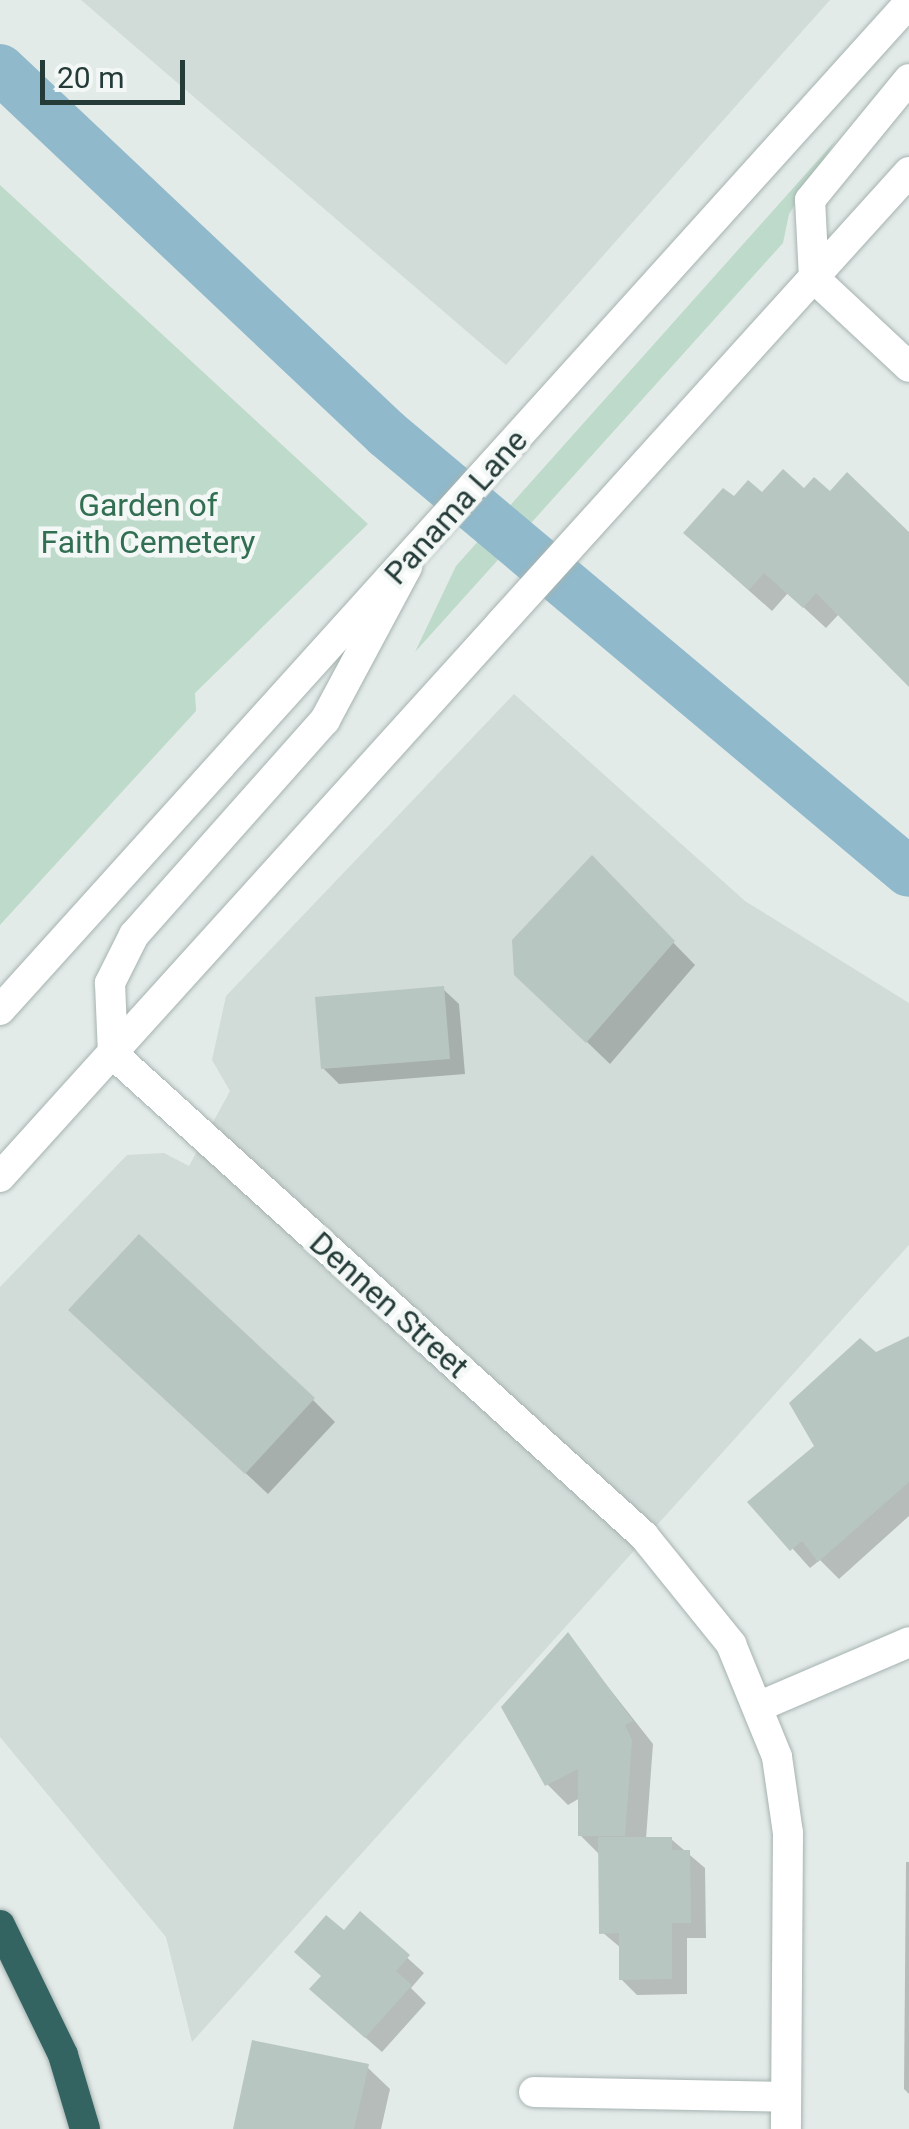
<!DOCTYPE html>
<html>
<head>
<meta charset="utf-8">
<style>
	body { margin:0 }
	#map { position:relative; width:909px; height:2129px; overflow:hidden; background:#e3ebe9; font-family:Roboto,sans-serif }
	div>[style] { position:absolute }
	.built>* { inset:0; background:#d1dbd8 }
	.green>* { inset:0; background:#bedaca }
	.shadow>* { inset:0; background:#0003 }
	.canal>* { height:50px; margin:-25px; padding:0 25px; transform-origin:25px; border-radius:25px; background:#90b9cb }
	.building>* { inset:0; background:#b8c6c2 }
	.roads { filter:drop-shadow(0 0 2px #a6b3b0) drop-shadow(0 0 2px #a6b3b0) }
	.minor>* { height:30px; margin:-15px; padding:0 15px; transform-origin:15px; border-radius:15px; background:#fff }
	.secondary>* { height:30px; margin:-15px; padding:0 15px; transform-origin:15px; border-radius:15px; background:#fff }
	.motorway>* { height:30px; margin:-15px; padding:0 15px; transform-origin:15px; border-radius:15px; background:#336462 }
	span { translate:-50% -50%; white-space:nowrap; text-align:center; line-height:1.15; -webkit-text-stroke:9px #f3f8f6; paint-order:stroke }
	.park-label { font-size:32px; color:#326e52 }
	.street-label { font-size:32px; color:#243b38 }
	.scale { position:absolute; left:40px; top:60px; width:145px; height:45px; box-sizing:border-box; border:5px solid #243b38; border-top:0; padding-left:12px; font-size:30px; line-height:35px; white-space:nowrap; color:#243b38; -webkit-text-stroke:8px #f3f8f6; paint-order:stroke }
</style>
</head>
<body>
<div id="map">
	<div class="built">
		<i style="clip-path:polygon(81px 0,830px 0,506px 365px)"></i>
		<i style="clip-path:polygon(514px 694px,745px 901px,909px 1003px,909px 1245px,192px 2042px,166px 1937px,0 1737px,0 1287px,127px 1155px,164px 1153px,189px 1166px,230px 1091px,212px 1060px,226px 996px)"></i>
	</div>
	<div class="green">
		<i style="clip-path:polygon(836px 140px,789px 214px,783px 243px,415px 652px,456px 566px)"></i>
		<i style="clip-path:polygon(0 185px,368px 524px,195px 693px,196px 711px,0 925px)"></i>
	</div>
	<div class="shadow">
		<i style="clip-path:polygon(804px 491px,831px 495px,909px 537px,909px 683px,839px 614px,826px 628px,788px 593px,772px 611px,709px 555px,734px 500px)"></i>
		<i style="clip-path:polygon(592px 859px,695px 965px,610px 1064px,540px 997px)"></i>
		<i style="clip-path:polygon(443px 989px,459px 1004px,465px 1074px,339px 1084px,323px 1068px)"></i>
		<i style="clip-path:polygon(94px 1332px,313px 1400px,335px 1422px,268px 1494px)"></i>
		<i style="clip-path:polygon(909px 1350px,909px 1516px,839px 1579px,820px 1560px,810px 1568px,751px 1502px,817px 1447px,875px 1355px)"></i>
		<i style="clip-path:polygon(568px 1636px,653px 1744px,646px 1839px,671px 1839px,705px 1868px,706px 1938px,687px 1938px,687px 1994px,637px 1995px,621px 1979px,621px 1948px,602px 1932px,601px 1856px,580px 1835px,580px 1798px,568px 1805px,547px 1784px)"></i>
		<i style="clip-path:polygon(906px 1862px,909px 1862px,909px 2094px,904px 2089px)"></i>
		<i style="clip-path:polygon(360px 1915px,424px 1973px,411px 1988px,426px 2003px,382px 2052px,328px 2005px,324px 1977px)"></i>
		<i style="clip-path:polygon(367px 2067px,390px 2089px,381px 2129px,235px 2129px)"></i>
	</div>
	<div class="canal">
		<i style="left:0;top:69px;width:532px;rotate:43.32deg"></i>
		<i style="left:387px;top:434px;width:681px;rotate:40deg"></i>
	</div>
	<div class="building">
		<i style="clip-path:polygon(783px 469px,804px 488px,814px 477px,830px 491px,847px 472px,909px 532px,909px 687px,816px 593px,803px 608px,764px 573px,749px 590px,683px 533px,723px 488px,734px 496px,748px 480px,762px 492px)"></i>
		<i style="clip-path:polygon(592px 855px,675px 941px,586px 1043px,514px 975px,512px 940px)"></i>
		<i style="clip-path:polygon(444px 986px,450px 1059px,321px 1069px,315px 997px)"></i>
		<i style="clip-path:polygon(139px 1234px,315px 1398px,245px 1474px,68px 1310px)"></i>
		<i style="clip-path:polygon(909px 1336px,909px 1482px,818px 1562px,802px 1541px,790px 1551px,747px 1502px,814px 1446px,789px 1403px,860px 1338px,876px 1352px)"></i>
		<i style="clip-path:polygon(568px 1632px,633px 1721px,625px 1725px,632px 1740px,625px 1836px,578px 1836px,578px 1769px,545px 1786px,501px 1707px)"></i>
		<i style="clip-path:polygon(598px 1837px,672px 1837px,672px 1850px,690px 1850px,691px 1923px,672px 1923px,672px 1979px,619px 1980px,619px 1933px,599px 1934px)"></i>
		<i style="clip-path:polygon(360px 1911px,410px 1955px,396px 1971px,412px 1985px,365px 2038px,309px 1989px,321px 1976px,294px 1952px,326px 1915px,344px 1930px)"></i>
		<i style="clip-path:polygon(252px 2040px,369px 2064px,354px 2129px,233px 2129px)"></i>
	</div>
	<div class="roads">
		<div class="minor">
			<i style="left:814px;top:278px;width:130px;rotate:43.1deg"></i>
			<i style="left:407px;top:567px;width:174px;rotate:118.2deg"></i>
			<i style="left:325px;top:720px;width:288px;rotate:131.6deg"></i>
			<i style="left:134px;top:935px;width:54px;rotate:116.6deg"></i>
			<i style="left:110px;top:983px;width:71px;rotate:87.6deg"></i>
			<i style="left:113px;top:1054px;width:717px;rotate:42.23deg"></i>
			<i style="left:644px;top:1536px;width:139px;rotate:51.1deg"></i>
			<i style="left:731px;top:1644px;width:122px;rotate:67.8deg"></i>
			<i style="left:777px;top:1757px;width:77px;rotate:81.8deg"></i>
			<i style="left:788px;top:1833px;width:296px;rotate:90.4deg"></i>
			<i style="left:760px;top:1706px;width:162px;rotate:-23.2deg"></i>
			<i style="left:534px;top:2092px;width:252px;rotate:1.1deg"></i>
		</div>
		<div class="secondary">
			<i style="left:814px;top:278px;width:78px;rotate:-92.9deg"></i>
			<i style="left:810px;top:200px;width:156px;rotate:-50.7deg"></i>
			<i style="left:0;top:1010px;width:1357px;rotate:-47.93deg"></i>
			<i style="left:0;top:1177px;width:1355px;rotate:-47.87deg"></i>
		</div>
		<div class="motorway">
			<i style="left:0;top:1925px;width:144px;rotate:64.1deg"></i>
			<i style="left:63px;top:2055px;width:77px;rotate:73.4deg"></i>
		</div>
	</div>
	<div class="park-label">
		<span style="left:148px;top:524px">Garden of<br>Faith Cemetery</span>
	</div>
	<div class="street-label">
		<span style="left:456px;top:507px;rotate:-48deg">Panama Lane</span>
		<span style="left:389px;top:1305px;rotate:42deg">Dennen Street</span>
	</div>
	<div class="scale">20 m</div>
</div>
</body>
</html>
